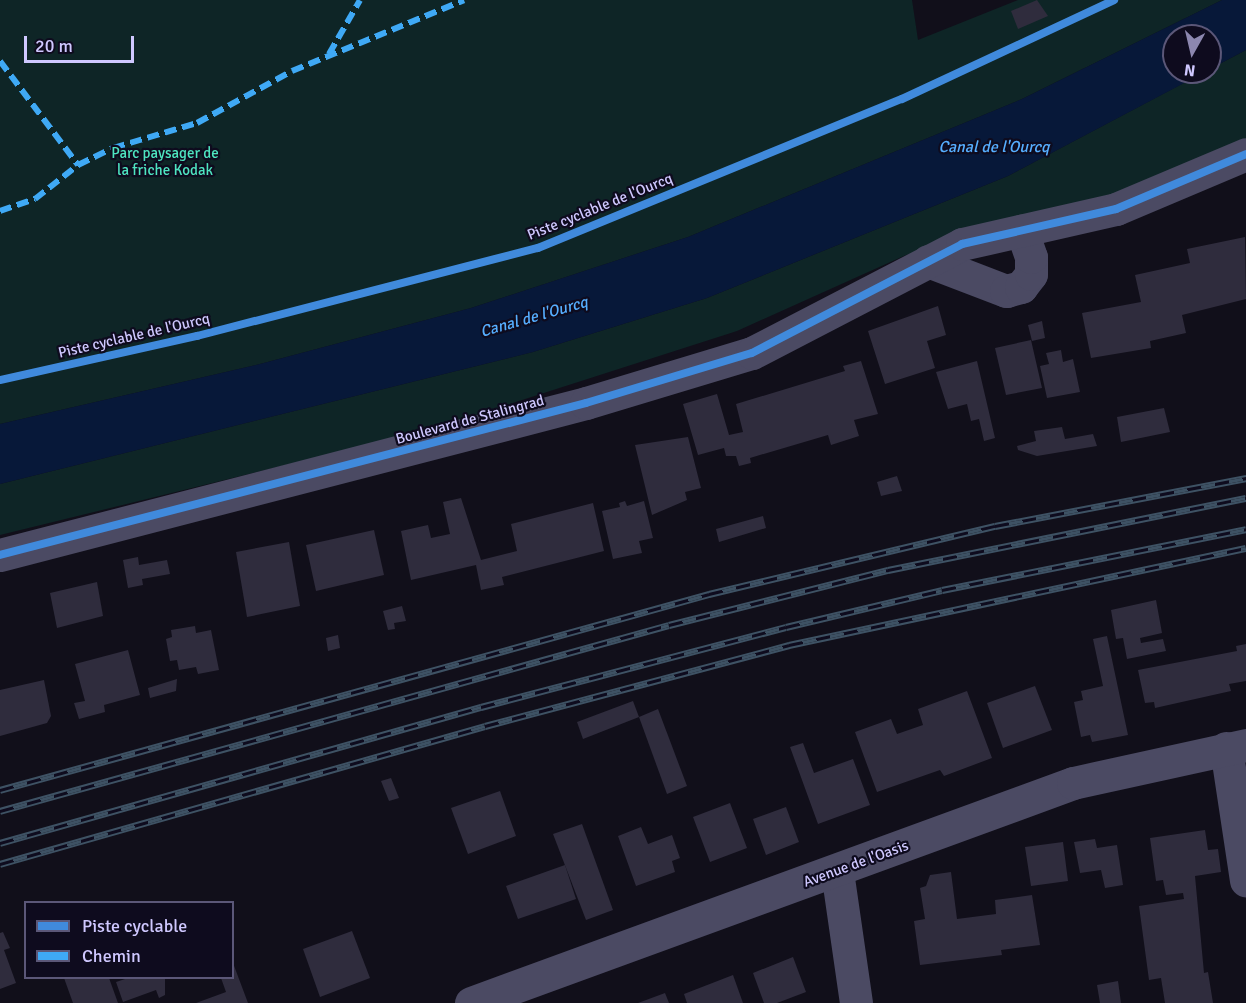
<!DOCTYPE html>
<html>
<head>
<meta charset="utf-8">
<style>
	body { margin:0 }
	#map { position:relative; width:1246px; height:1003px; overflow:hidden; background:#110f1a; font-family:Signika,sans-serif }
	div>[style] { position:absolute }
	.green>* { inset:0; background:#0e2526 }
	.water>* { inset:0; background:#071839 }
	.building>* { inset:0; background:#2f2c3d }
	.minor>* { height:33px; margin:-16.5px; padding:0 16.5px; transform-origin:16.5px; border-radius:16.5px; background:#4b4a63 }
	.rail>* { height:7px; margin-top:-3.5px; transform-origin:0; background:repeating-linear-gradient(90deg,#0e0b1e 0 14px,#3e5264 0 28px); box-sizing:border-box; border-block:2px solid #3e5264 }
	.quiet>* { height:6px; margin-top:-3px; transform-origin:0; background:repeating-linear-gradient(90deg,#3fa9f5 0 12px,transparent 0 18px) }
	.cycleway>* { height:8px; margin:-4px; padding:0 4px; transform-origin:4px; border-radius:4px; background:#408adc }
	span { translate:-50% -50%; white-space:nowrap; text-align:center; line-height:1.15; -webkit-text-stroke:4.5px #0e0b1e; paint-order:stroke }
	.park-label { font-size:15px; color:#4ee5c1 }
	.street-label { font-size:15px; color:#cfc8ff }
	.water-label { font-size:16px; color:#56aeff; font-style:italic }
	.legend { position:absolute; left:24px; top:901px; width:210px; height:78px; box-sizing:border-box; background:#0e0b1e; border:2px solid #5b5778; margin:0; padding:8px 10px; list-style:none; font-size:18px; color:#cfc8ff }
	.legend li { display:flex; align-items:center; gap:12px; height:30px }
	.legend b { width:30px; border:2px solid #5b5778 }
	.north { position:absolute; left:1162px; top:24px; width:60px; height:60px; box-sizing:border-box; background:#0e0b1e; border:2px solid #5b5778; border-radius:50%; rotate:188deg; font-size:16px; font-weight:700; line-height:24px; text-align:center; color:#cfc8ff }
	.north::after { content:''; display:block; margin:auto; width:21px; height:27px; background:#8c87af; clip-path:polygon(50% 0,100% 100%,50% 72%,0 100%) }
	.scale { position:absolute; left:24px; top:36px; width:110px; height:27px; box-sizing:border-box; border:3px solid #cfc8ff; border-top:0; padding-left:8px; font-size:18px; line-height:21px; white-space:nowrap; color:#cfc8ff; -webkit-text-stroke:4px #0e0b1e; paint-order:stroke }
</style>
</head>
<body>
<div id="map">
	<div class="green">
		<i style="clip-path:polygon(0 0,912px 0,918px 40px,1018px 0,1222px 0,1022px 99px,688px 237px,471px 308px,260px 364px,0 424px)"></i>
		<i style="clip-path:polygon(1246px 50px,1246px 143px,1126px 193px,906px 255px,737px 331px,429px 430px,0 535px,0 484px,533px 352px,707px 298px,1008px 176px)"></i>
	</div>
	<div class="water">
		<i style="clip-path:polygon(1222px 0,1246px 0,1246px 50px,1210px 69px,1210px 36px,1174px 36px,1174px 72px,1205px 72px,1008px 176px,707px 298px,533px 352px,0 484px,0 424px,260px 364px,471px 308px,688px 237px,1022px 99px)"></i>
	</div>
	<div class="building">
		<i style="clip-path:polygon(1037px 0,1048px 16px,1018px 29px,1011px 11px)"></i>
		<i style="clip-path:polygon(1245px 237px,1246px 299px,1182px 315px,1186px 333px,1150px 341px,1151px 348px,1091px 358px,1082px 313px,1141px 302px,1135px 275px,1190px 263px,1187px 249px)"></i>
		<i style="clip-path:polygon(938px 306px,946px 335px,927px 341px,935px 368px,885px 384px,868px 331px)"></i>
		<i style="clip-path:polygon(1042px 321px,1045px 338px,1032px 341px,1028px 325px)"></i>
		<i style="clip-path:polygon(1031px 340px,1042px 388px,1006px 395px,995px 348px)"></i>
		<i style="clip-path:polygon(1061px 350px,1063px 362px,1073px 359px,1080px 392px,1047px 398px,1040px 366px,1049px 364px,1046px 353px)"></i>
		<i style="clip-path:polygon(861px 361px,878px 414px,854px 420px,859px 436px,831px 445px,828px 435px,750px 458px,751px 463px,739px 466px,736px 456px,726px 456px,724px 448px,698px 455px,683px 404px,717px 394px,729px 435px,743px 432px,736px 404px,845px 371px,843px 366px)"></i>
		<i style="clip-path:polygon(977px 361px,995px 438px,984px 441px,979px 419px,971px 421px,967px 404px,948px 409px,936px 372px)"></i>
		<i style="clip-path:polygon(1164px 408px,1170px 432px,1121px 442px,1117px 417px)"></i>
		<i style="clip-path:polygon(1062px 427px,1065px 439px,1093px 434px,1097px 446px,1037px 456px,1018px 450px,1017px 446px,1036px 441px,1034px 431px)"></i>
		<i style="clip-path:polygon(688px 437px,701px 488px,685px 492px,687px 500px,652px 515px,635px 445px)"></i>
		<i style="clip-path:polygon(897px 476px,902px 491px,881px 496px,877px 482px)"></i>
		<i style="clip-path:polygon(461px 498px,481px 560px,517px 551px,511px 524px,593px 503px,604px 551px,502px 577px,504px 585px,481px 590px,476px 565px,411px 580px,401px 531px,428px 525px,431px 538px,450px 534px,443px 502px)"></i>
		<i style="clip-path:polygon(625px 501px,627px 506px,644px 501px,653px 538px,639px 541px,642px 553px,613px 559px,602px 511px,620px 507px,619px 503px)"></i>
		<i style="clip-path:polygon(763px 516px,766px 528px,719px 542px,716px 529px)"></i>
		<i style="clip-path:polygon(374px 530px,384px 575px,316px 591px,306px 545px)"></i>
		<i style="clip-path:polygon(289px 542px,300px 606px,247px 617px,236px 552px)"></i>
		<i style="clip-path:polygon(138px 557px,139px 565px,167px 560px,170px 574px,142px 579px,143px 585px,128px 588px,123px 560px)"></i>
		<i style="clip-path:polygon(97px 582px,103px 616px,57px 628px,50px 593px)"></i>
		<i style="clip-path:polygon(1156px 600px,1162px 633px,1140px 638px,1141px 643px,1163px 639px,1166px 651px,1127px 659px,1123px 638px,1116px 639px,1111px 610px)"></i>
		<i style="clip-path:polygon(402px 606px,406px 621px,394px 623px,395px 629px,388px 630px,383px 611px)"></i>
		<i style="clip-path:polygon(195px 626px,196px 633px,211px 630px,219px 670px,198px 674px,196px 667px,179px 670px,177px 660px,170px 661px,166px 639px,172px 637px,171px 630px)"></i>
		<i style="clip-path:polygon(338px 635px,340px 648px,328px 651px,326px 638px)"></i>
		<i style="clip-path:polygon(1107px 636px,1128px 735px,1092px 742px,1090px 735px,1081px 737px,1074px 702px,1083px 700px,1081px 691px,1103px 686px,1093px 639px)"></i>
		<i style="clip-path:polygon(1246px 644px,1246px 681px,1229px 684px,1231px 691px,1155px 708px,1154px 702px,1145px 703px,1138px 670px,1237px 651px,1236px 646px)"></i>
		<i style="clip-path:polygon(128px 650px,140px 695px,104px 705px,105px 712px,79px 719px,74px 703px,85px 701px,75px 664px)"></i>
		<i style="clip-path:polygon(177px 679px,176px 691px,150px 698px,148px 688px)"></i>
		<i style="clip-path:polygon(44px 680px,51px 716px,47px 723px,0 736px,0 690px)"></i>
		<i style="clip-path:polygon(1035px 686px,1052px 730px,1003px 748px,987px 703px)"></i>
		<i style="clip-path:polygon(967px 691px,992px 758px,944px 776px,940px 770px,877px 792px,855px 732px,891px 719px,897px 734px,923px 725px,918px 709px)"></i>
		<i style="clip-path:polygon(633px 701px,639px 717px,583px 739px,577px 722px)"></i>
		<i style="clip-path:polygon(658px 709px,687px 786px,667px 794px,639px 717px)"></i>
		<i style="clip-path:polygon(803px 743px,814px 773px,853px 759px,870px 805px,818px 824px,790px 747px)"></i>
		<i style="clip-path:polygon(391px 778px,399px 798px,389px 801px,381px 781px)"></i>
		<i style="clip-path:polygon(500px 791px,516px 836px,468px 854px,451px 808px)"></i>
		<i style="clip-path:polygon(730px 803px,747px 848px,710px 862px,693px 817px)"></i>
		<i style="clip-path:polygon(786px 807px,799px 842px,766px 855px,753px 819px)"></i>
		<i style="clip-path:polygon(582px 824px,613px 910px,586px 920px,553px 834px)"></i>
		<i style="clip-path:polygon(641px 827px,648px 844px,672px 835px,680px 858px,672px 861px,675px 872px,636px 886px,618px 836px)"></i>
		<i style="clip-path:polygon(1205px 830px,1208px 850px,1218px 849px,1221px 872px,1195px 876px,1204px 973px,1208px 972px,1213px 1003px,1165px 1003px,1161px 978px,1149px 980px,1139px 906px,1184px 899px,1183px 893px,1166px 895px,1163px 880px,1156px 881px,1150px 838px)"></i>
		<i style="clip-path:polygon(1095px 839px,1097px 848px,1117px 845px,1123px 885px,1105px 888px,1101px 870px,1080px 873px,1074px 842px)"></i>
		<i style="clip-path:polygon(1063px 842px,1068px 881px,1031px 886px,1025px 847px)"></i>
		<i style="clip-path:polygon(565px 865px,576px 899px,518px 919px,506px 886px)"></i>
		<i style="clip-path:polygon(951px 872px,957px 919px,996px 914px,995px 900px,1032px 895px,1040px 945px,1001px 950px,1002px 955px,920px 965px,914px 921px,925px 919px,920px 888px,926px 886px,930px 875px)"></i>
		<i style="clip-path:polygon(352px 931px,370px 978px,320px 997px,303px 949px)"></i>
		<i style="clip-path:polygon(3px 932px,10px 948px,4px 950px,16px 983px,0 989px,0 933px)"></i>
		<i style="clip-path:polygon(793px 957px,806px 992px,777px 1003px,764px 1003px,753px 973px)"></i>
		<i style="clip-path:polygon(233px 963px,248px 1003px,196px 1003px,226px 992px,221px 978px,232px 978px)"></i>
		<i style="clip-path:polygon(733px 975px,743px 1003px,687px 1003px,684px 994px)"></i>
		<i style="clip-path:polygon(64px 978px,109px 978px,118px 1003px,73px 1003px)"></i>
		<i style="clip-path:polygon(128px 978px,165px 978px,165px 995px,159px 998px,156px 990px,123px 1002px,116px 982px)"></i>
		<i style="clip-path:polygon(1118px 981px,1121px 1003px,1100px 1003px,1097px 985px)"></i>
		<i style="clip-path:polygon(665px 993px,669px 1003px,638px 1003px)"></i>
	</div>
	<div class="minor">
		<i style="left:928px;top:261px;width:84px;rotate:21deg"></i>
		<i style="left:1006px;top:291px;width:16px;rotate:-15deg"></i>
		<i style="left:1021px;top:287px;width:16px;rotate:-52deg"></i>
		<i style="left:1031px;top:274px;width:17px;rotate:-90deg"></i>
		<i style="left:1031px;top:257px;width:28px;rotate:-109deg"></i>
		<i style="left:0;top:555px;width:605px;rotate:-14.54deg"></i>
		<i style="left:586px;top:403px;width:173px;rotate:-16.8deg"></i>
		<i style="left:752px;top:353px;width:237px;rotate:-27.4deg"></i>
		<i style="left:962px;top:244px;width:158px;rotate:-12.8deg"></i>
		<i style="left:1116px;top:209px;width:141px;rotate:-22.9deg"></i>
		<i style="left:1226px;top:748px;width:134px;rotate:81.4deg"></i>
		<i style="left:837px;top:871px;width:133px;rotate:81.8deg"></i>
		<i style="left:471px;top:1003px;width:641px;rotate:-20.07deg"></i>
		<i style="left:1073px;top:783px;width:177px;rotate:-12.4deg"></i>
	</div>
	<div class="rail">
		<i style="left:0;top:790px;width:736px;rotate:-15.45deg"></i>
		<i style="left:709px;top:594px;width:294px;rotate:-13.4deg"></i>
		<i style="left:995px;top:526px;width:256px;rotate:-10.8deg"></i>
		<i style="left:0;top:811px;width:694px;rotate:-15.54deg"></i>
		<i style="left:669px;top:625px;width:226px;rotate:-14.1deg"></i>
		<i style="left:888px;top:570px;width:365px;rotate:-11.4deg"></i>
		<i style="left:0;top:843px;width:500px;rotate:-15.8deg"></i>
		<i style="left:481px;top:707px;width:315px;rotate:-14.7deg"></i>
		<i style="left:786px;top:627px;width:160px;rotate:-13.3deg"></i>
		<i style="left:942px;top:590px;width:310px;rotate:-11.3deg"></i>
		<i style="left:0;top:864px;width:504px;rotate:-15.88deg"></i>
		<i style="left:485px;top:726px;width:315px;rotate:-14.9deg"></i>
		<i style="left:789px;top:645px;width:467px;rotate:-12deg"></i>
	</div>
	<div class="quiet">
		<i style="left:329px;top:54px;width:62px;rotate:-60.1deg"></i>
		<i style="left:0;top:61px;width:130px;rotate:53.1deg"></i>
		<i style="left:0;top:211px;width:37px;rotate:-19deg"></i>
		<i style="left:35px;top:199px;width:55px;rotate:-38.3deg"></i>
		<i style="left:78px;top:165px;width:39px;rotate:-26deg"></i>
		<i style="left:113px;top:148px;width:88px;rotate:-16.6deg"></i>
		<i style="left:197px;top:123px;width:108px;rotate:-28.7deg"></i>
		<i style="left:292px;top:71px;width:186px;rotate:-22.4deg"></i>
	</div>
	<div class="cycleway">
		<i style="left:0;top:380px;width:202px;rotate:-12.6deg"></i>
		<i style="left:197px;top:336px;width:352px;rotate:-14.5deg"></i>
		<i style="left:538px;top:248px;width:393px;rotate:-22.3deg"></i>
		<i style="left:902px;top:99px;width:234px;rotate:-25deg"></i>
		<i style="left:0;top:555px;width:605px;rotate:-14.54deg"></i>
		<i style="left:586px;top:403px;width:173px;rotate:-16.8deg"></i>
		<i style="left:752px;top:353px;width:237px;rotate:-27.4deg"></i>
		<i style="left:962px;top:244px;width:158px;rotate:-12.8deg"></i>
		<i style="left:1116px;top:209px;width:141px;rotate:-22.9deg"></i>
	</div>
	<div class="park-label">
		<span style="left:165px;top:162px">Parc paysager de<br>la friche Kodak</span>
	</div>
	<div class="street-label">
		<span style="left:600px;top:207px;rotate:-22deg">Piste cyclable de l'Ourcq</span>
		<span style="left:134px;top:336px;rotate:-13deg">Piste cyclable de l'Ourcq</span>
		<span style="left:470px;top:420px;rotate:-15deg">Boulevard de Stalingrad</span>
		<span style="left:856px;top:864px;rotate:-20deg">Avenue de l'Oasis</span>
	</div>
	<div class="water-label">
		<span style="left:994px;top:147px">Canal de l'Ourcq</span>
		<span style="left:534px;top:317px;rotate:-16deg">Canal de l'Ourcq</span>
	</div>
	<ul class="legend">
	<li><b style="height:8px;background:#408adc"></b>Piste cyclable</li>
	<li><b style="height:8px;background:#3fa9f5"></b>Chemin</li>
	</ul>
	<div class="north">N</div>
	<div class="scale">20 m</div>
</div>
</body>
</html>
